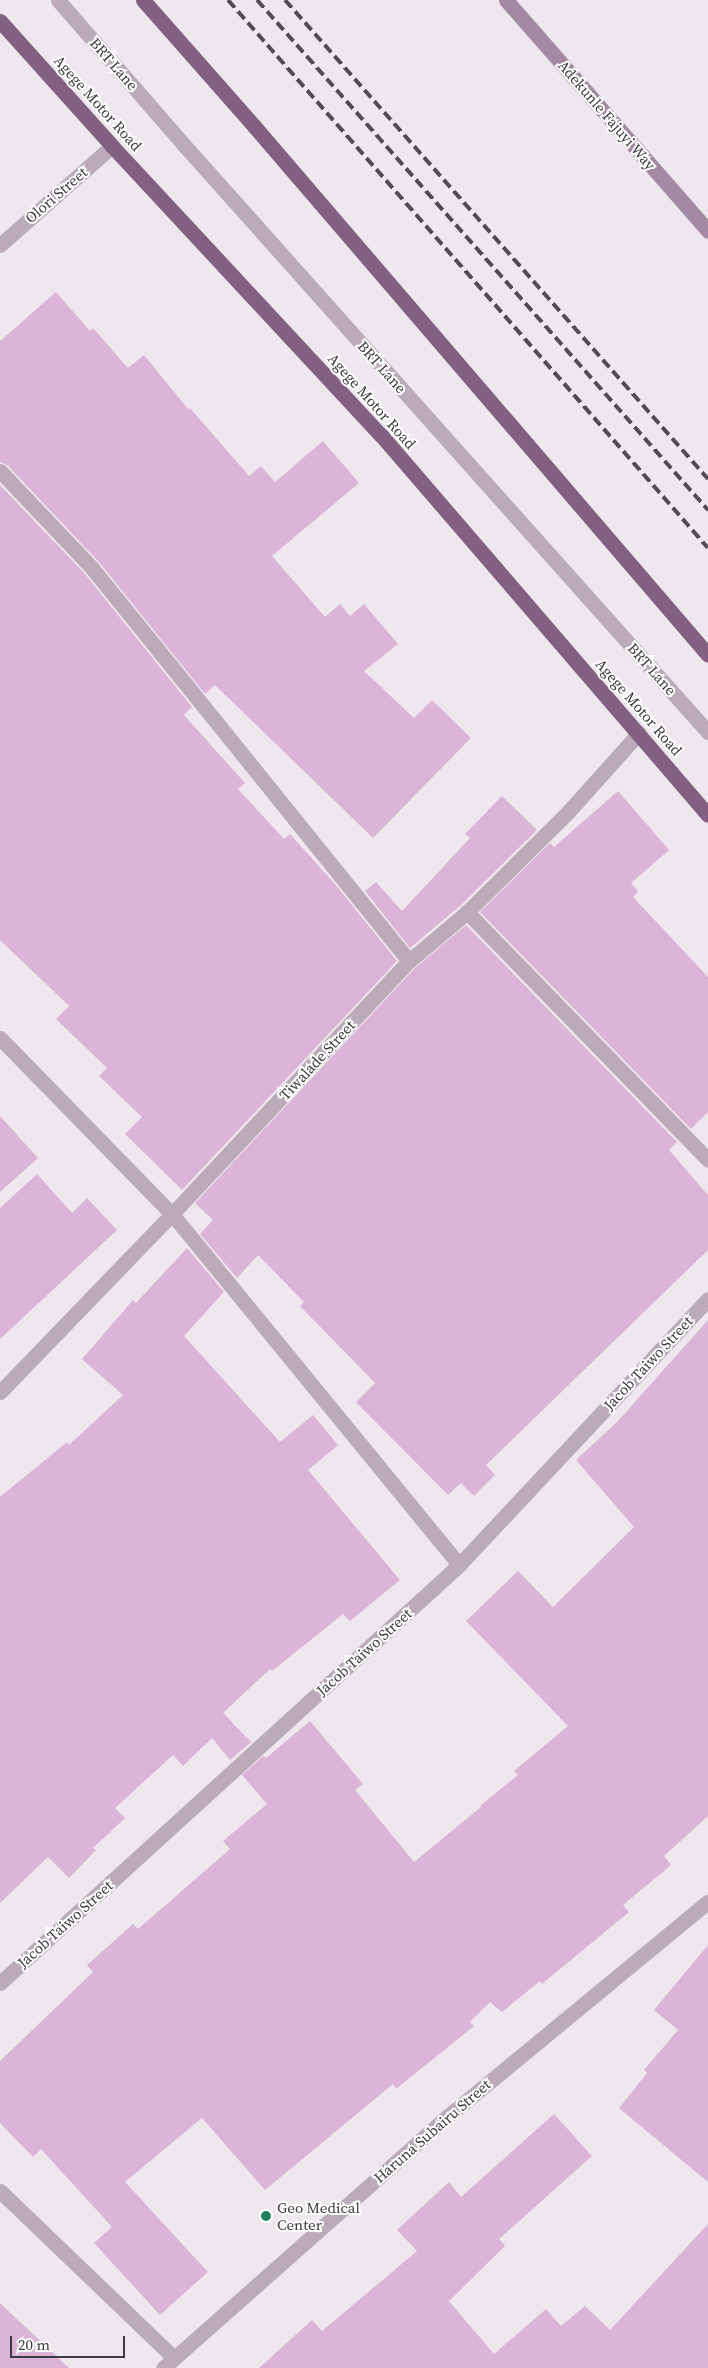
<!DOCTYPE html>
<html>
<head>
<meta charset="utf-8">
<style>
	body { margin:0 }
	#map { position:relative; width:708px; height:2368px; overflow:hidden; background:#eee8ee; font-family:"Source Serif 4",serif }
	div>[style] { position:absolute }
	.building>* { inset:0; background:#dbb4d8 }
	.lane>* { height:15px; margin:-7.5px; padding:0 7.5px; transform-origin:7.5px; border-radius:7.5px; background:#bbaaba }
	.street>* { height:15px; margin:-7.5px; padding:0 7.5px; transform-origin:7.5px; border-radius:7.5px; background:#bbaaba }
	.secondary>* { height:15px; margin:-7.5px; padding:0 7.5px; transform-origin:7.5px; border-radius:7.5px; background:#a38aa2 }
	.highway>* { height:15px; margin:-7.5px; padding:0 7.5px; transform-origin:7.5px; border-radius:7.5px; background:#836081 }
	.rail>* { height:4px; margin-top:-2px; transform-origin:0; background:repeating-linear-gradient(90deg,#504d50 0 10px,transparent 0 15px) }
	.dots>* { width:14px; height:14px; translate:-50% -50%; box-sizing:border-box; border:2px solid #fff; border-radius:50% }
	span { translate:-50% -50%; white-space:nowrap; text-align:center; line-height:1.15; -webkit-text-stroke:4px #fff; paint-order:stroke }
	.street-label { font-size:15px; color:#3d3b3d }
	.poi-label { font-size:15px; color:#3d3b3d }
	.left { translate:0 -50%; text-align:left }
	.scale { position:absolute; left:10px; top:2336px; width:115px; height:22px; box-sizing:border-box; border:2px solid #3d3b3d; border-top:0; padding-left:6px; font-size:15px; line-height:18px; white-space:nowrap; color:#3d3b3d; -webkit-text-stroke:4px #fff; paint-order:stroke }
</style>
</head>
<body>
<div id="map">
	<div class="building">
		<i style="clip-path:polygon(56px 292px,90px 331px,93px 328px,128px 368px,144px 355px,188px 409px,190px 408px,249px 476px,261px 466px,275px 482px,323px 441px,359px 483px,272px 556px,325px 617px,340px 604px,350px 616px,364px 604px,398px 644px,364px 671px,414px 718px,432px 700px,471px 738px,373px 838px,215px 685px,205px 694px,99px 562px,7px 465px,0 462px,0 341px)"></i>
		<i style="clip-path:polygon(0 485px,85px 574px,192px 707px,184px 715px,245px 783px,238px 789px,284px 839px,290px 834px,335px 884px,397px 961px,182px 1190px,125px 1134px,142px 1117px,99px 1076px,107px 1068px,56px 1019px,69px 1006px,0 940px)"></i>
		<i style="clip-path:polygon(618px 791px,669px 850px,631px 883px,638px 892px,633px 897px,708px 977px,708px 1112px,691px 1129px,480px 912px,550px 843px,554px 847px)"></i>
		<i style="clip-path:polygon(502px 796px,537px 830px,461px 905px,410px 948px,365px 891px,376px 882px,402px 911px,470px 838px,465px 834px)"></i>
		<i style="clip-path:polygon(466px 925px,677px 1142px,669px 1150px,708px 1195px,708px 1250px,486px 1465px,495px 1475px,474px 1496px,461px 1483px,448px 1495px,356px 1402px,375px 1383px,300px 1306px,304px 1302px,258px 1255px,237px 1278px,200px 1234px,213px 1220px,195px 1203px,415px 968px)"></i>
		<i style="clip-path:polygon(0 1116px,38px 1158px,0 1192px)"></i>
		<i style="clip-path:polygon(37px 1174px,72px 1213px,87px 1198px,117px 1230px,0 1339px,0 1208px)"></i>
		<i style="clip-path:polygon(187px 1248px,224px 1292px,184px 1336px,280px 1442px,313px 1415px,338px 1445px,308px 1470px,400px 1580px,350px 1621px,343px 1614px,272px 1671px,270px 1669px,223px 1713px,251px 1742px,230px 1760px,212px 1738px,183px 1766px,173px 1755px,115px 1808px,125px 1818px,93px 1848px,96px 1850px,69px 1878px,48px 1857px,0 1903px,0 1497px,67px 1442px,69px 1445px,123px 1395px,82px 1359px,133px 1300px,136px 1303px)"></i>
		<i style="clip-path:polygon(708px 1320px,708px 1816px,664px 1856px,671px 1865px,623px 1905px,629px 1912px,542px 1984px,540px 1981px,502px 2012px,490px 2002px,470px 2022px,474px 2026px,396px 2089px,393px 2084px,265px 2190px,202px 2118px,125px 2182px,208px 2272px,160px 2315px,94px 2243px,112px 2227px,41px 2149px,33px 2157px,0 2123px,0 2061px,93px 1972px,87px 1965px,133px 1924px,138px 1929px,230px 1849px,223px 1841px,267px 1804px,242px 1775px,263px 1756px,266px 1758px,310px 1721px,363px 1784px,355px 1790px,414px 1862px,481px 1807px,480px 1806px,518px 1775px,514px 1771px,568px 1726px,466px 1621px,518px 1571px,553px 1607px,634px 1527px,576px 1460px,617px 1422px)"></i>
		<i style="clip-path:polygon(708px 1945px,708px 2182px,619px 2108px,647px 2073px,644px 2070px,678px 2030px,654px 2010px)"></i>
		<i style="clip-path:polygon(554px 2114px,592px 2156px,499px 2239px,505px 2246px,449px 2301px,494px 2354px,546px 2309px,561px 2326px,585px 2306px,610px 2330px,708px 2224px,708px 2368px,259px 2368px,312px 2320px,322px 2331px,417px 2251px,397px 2230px,449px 2182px,461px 2197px)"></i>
		<i style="clip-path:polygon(0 2303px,69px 2368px,0 2368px)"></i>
	</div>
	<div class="lane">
		<i style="left:58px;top:0;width:192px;rotate:49deg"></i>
		<i style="left:184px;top:145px;width:787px;rotate:48.25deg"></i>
	</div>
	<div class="street">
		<i style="left:0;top:245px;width:149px;rotate:-41.5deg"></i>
		<i style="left:0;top:471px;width:134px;rotate:46.5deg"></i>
		<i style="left:92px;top:568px;width:505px;rotate:51.11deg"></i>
		<i style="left:467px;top:912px;width:346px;rotate:45.8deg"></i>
		<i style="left:0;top:1038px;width:246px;rotate:45.7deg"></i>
		<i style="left:172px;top:1214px;width:453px;rotate:50.7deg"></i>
		<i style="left:0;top:1392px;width:248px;rotate:-46deg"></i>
		<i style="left:172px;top:1214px;width:347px;rotate:-46.9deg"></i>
		<i style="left:409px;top:961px;width:76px;rotate:-40.2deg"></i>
		<i style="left:467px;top:912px;width:142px;rotate:-44.7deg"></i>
		<i style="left:568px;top:812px;width:106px;rotate:-48.1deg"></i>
		<i style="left:0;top:1983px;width:621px;rotate:-42.32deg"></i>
		<i style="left:459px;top:1565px;width:364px;rotate:-46.9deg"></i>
		<i style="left:0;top:2191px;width:240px;rotate:43.8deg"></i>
		<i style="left:163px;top:2368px;width:380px;rotate:-41.5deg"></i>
		<i style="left:448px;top:2116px;width:337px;rotate:-39.5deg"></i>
	</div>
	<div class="secondary">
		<i style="left:506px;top:0;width:307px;rotate:48.8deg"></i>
	</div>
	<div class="highway">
		<i style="left:143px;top:0;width:168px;rotate:48.6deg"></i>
		<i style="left:254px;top:126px;width:697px;rotate:49.36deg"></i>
		<i style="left:0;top:21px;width:168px;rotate:48.1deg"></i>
		<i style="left:112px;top:146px;width:395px;rotate:47.1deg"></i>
		<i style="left:381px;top:435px;width:501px;rotate:49.29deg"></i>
	</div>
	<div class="rail">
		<i style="left:228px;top:0;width:728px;rotate:48.78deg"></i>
		<i style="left:257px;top:0;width:681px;rotate:48.51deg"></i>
		<i style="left:285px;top:0;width:639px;rotate:48.55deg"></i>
	</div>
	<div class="dots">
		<i style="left:266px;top:2216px;background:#1f8159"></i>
	</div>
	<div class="street-label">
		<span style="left:114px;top:64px;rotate:49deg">BRT Lane</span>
		<span style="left:98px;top:103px;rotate:48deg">Agege Motor Road</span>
		<span style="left:607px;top:115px;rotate:49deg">Adekunle Fajuyi Way</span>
		<span style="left:56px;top:195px;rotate:-41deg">Olori Street</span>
		<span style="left:382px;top:367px;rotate:48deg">BRT Lane</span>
		<span style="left:372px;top:401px;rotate:48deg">Agege Motor Road</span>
		<span style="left:652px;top:669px;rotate:48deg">BRT Lane</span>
		<span style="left:639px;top:707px;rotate:49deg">Agege Motor Road</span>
		<span style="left:317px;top:1060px;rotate:-47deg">Tiwalade Street</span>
		<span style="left:648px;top:1363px;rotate:-47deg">Jacob Taiwo Street</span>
		<span style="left:364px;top:1652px;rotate:-42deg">Jacob Taiwo Street</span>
		<span style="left:65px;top:1924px;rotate:-42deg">Jacob Taiwo Street</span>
		<span style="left:432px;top:2131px;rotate:-41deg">Haruna Subairu Street</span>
	</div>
	<div class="poi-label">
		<span class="left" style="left:277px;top:2216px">Geo Medical<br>Center</span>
	</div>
	<div class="scale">20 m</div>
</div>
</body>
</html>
